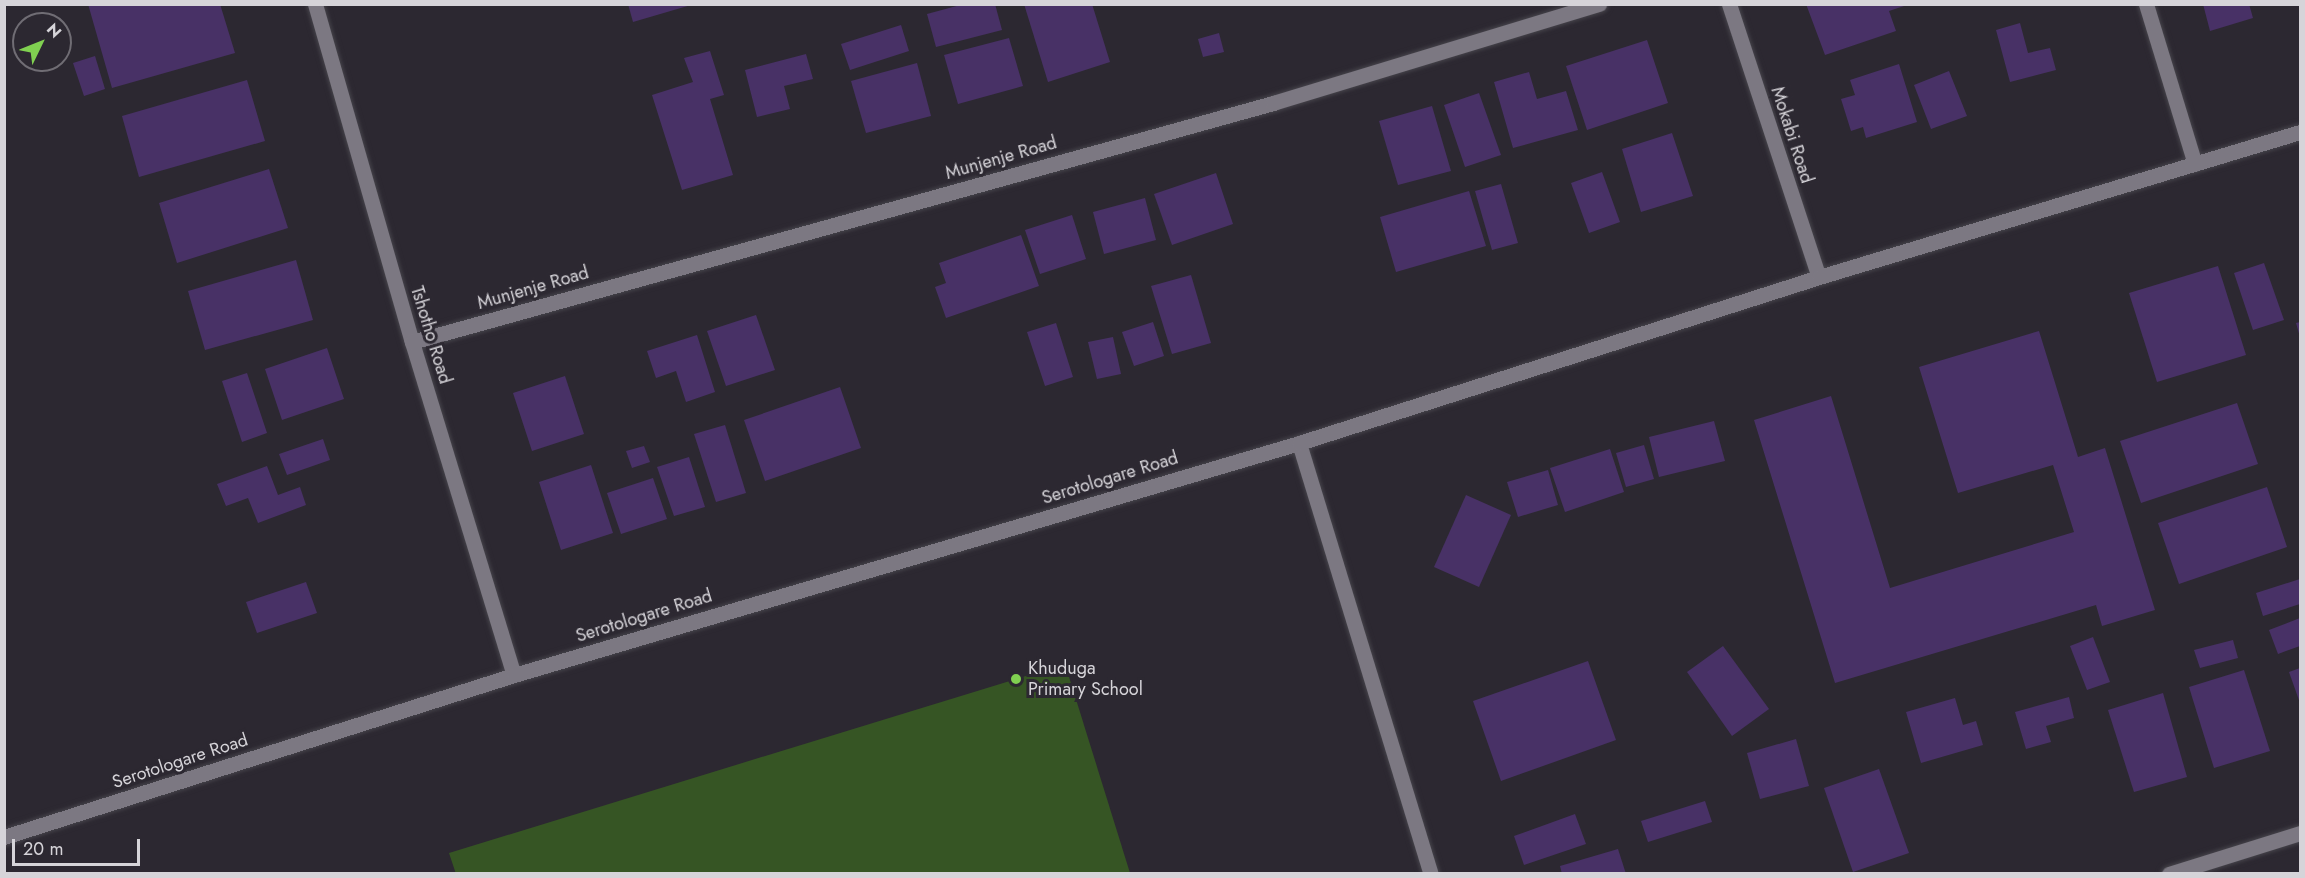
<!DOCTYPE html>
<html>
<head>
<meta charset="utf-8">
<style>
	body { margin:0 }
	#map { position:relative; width:2305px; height:878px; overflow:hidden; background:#2c2831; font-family:Jost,sans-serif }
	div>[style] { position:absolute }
	.green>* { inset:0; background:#365524 }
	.building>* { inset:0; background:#483166 }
	.roads { filter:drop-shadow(0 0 2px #46444b) drop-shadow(0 0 2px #46444b) }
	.minor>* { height:15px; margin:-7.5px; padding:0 7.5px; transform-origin:7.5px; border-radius:7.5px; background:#7c7882 }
	.tertiary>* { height:15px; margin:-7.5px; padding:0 7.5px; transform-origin:7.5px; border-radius:7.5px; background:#7c7882 }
	.dots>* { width:16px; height:16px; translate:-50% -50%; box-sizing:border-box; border:3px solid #2c2831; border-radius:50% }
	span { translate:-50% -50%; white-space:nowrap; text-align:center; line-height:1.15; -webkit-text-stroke:6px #2c2831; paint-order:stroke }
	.street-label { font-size:18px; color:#d6d4d9 }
	.poi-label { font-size:18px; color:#d6d4d9 }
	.left { translate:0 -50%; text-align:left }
	.frame { position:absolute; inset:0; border:6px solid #d6d4d9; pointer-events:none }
	.north { position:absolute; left:12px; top:12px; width:60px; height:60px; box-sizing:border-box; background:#2c2831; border:2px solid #706d74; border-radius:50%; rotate:47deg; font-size:16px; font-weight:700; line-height:24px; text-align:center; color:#d6d4d9 }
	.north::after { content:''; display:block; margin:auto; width:21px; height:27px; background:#80d051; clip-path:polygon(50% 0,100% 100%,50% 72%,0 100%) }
	.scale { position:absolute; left:12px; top:839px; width:128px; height:27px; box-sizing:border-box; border:3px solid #d6d4d9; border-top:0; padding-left:8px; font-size:18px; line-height:21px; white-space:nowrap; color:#d6d4d9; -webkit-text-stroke:4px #2c2831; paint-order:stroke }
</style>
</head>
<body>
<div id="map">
	<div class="green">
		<i style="clip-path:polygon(1065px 664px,1130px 873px,456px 874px,449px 853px)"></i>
	</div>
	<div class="building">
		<i style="clip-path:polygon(88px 4px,220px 4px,235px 53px,112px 88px)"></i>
		<i style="clip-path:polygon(628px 4px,691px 4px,691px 5px,633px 22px)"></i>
		<i style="clip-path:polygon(964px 4px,995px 4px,1002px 30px,936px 47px,927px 14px)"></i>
		<i style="clip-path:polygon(1024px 4px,1092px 4px,1110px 62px,1048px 82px)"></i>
		<i style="clip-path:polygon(1806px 4px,1907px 4px,1907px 5px,1889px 11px,1896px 31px,1825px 55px)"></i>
		<i style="clip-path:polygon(2203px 4px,2249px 4px,2253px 18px,2210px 31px)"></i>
		<i style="clip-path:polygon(2020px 23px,2028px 53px,2050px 48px,2056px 70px,2010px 82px,1996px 30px)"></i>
		<i style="clip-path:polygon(901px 25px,909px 51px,850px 70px,841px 44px)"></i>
		<i style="clip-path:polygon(1219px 33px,1224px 52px,1203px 57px,1198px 39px)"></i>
		<i style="clip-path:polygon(1009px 38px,1023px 86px,958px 104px,944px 55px)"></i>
		<i style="clip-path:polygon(1647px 40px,1668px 103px,1587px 130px,1566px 66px)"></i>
		<i style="clip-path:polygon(710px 51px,724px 95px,710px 99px,733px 175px,682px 190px,652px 95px,693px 82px,684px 58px)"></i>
		<i style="clip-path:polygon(806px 54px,813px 79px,784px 86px,790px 109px,757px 117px,745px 70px)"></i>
		<i style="clip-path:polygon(95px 56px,105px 89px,84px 96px,73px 63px)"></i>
		<i style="clip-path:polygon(917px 63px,931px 116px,866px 133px,851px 81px)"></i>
		<i style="clip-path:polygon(1899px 64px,1917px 122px,1866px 138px,1863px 127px,1851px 131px,1841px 99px,1855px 95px,1850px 80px)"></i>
		<i style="clip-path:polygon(1949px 71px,1967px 116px,1931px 129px,1914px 85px)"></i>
		<i style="clip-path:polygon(1529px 72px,1537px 99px,1566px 91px,1578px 130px,1513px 148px,1494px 82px)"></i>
		<i style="clip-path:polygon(247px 80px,265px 141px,139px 177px,122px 116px)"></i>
		<i style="clip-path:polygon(1479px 93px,1501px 155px,1465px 167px,1444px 105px)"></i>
		<i style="clip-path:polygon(1432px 106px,1451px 171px,1398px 185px,1379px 121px)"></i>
		<i style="clip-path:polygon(1672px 133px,1693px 196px,1641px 212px,1622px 149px)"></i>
		<i style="clip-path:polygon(269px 169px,288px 228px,177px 263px,159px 203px)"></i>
		<i style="clip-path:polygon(1602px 172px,1620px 222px,1589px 233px,1571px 183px)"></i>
		<i style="clip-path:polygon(1216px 173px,1233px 224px,1172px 245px,1154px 194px)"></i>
		<i style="clip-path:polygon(1501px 184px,1518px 243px,1492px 250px,1475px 191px)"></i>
		<i style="clip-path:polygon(1469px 191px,1486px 246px,1396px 272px,1380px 217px)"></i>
		<i style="clip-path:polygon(1145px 198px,1156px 240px,1104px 254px,1093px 212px)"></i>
		<i style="clip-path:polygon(1072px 215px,1086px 259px,1040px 274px,1025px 230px)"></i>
		<i style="clip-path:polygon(1021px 235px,1039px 286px,946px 318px,935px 287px,946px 283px,939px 263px)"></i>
		<i style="clip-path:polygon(296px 260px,313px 320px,205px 350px,188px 291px)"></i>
		<i style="clip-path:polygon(2264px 263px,2284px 320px,2253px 330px,2234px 273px)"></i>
		<i style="clip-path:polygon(2218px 266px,2246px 355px,2157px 382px,2129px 293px)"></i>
		<i style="clip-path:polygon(1191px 275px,1211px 343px,1172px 354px,1151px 286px)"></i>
		<i style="clip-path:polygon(756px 315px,775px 370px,726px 386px,707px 331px)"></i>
		<i style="clip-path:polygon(1153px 322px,1164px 356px,1134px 366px,1122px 332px)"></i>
		<i style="clip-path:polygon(2300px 322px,2300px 337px,2296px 323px)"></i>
		<i style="clip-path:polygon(1056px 323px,1073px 377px,1045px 386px,1027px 332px)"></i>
		<i style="clip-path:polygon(2039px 331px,2078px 457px,2105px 448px,2155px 610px,2102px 626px,2096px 605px,1835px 683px,1754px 420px,1831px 396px,1890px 588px,2074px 532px,2053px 465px,1958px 493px,1919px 367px)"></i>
		<i style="clip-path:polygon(697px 335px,715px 392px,686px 402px,676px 371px,656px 378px,647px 351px)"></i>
		<i style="clip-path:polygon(1113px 337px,1121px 374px,1097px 379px,1088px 342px)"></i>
		<i style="clip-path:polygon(327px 348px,344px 399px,282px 420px,265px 369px)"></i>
		<i style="clip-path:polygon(247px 373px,267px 433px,242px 442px,222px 381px)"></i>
		<i style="clip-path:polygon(565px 376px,584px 434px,532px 451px,513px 393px)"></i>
		<i style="clip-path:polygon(840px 387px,861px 448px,765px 481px,744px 420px)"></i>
		<i style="clip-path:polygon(2237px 403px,2258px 464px,2141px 503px,2120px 441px)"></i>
		<i style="clip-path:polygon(1714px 421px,1725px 461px,1659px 477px,1649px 437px)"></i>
		<i style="clip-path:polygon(725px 425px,746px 493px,716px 502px,694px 434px)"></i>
		<i style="clip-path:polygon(323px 439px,330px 460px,287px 475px,279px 454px)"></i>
		<i style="clip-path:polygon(1644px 445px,1654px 479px,1626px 487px,1616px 453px)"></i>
		<i style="clip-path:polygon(644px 446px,650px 462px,632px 468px,626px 451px)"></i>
		<i style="clip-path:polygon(1610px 449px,1624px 492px,1565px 512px,1550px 468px)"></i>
		<i style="clip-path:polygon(689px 457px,705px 507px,674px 516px,657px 467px)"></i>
		<i style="clip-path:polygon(591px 465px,613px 533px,561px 550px,539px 482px)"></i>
		<i style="clip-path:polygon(267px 466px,278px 495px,300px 487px,306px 505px,258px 523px,248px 498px,226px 506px,217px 484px)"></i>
		<i style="clip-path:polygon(1548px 470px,1558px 505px,1518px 517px,1507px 482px)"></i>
		<i style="clip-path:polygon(653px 478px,667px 519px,621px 534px,607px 493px)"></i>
		<i style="clip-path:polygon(2267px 487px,2287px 547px,2179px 584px,2158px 523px)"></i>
		<i style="clip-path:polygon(1466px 495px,1511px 515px,1479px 587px,1434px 567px)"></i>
		<i style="clip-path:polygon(2300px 579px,2300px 604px,2263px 616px,2256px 593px)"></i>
		<i style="clip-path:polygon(306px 582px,317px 613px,257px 633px,246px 602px)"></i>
		<i style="clip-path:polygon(2300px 618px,2300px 646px,2278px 654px,2269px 630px)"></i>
		<i style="clip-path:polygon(2093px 637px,2110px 682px,2087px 690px,2070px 646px)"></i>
		<i style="clip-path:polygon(2233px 640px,2238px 658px,2200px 668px,2194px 650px)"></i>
		<i style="clip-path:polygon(1723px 646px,1769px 709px,1732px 736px,1687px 672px)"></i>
		<i style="clip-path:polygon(1588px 661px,1616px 740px,1501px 781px,1473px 701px)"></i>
		<i style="clip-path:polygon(2300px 668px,2300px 703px,2289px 672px)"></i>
		<i style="clip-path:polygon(2244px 670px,2270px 751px,2214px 768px,2189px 687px)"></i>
		<i style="clip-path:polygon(2163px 693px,2187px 777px,2134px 792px,2108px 710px)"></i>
		<i style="clip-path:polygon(2069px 697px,2074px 718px,2046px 726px,2051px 742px,2026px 749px,2015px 712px)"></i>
		<i style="clip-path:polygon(1955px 698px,1963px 725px,1976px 721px,1983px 745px,1921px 763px,1906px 712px)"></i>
		<i style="clip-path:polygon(1796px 739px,1809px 786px,1760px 799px,1747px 753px)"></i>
		<i style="clip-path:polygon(1879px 769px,1909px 853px,1853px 872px,1824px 788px)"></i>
		<i style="clip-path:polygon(1705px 801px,1712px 822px,1648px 842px,1641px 821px)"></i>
		<i style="clip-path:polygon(1575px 814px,1586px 844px,1524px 865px,1514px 836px)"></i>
		<i style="clip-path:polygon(1618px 849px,1626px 874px,1562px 874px,1560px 866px)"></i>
	</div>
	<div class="roads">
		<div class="minor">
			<i style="left:315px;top:4px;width:352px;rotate:74deg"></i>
			<i style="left:412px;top:342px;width:348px;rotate:73deg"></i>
			<i style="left:1729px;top:4px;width:287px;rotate:71.8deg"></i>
			<i style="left:2146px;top:4px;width:167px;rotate:73deg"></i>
			<i style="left:412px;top:342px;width:894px;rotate:-15.51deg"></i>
			<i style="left:1273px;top:103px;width:341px;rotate:-16.9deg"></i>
			<i style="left:1299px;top:443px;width:451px;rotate:73deg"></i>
			<i style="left:2169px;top:874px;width:137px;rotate:-17.4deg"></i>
		</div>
		<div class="tertiary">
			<i style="left:4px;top:837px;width:535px;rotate:-17.62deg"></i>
			<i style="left:514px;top:675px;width:819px;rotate:-16.46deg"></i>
			<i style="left:1299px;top:443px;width:546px;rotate:-17.7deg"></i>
			<i style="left:1819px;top:277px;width:502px;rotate:-16.78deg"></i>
		</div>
	</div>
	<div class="dots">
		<i style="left:1016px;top:679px;background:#80d051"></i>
	</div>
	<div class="street-label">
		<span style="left:1792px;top:135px;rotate:72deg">Mokabi Road</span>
		<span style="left:1001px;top:158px;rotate:-16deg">Munjenje Road</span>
		<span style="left:533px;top:288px;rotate:-16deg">Munjenje Road</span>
		<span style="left:431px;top:335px;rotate:73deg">Tshotho Road</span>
		<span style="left:1110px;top:478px;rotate:-17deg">Serotologare Road</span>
		<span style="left:644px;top:616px;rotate:-17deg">Serotologare Road</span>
		<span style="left:180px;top:761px;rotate:-18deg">Serotologare Road</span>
	</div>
	<div class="poi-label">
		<span class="left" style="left:1028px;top:679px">Khuduga<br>Primary School</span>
	</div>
	<div class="frame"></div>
	<div class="north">N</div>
	<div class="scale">20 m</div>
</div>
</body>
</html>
